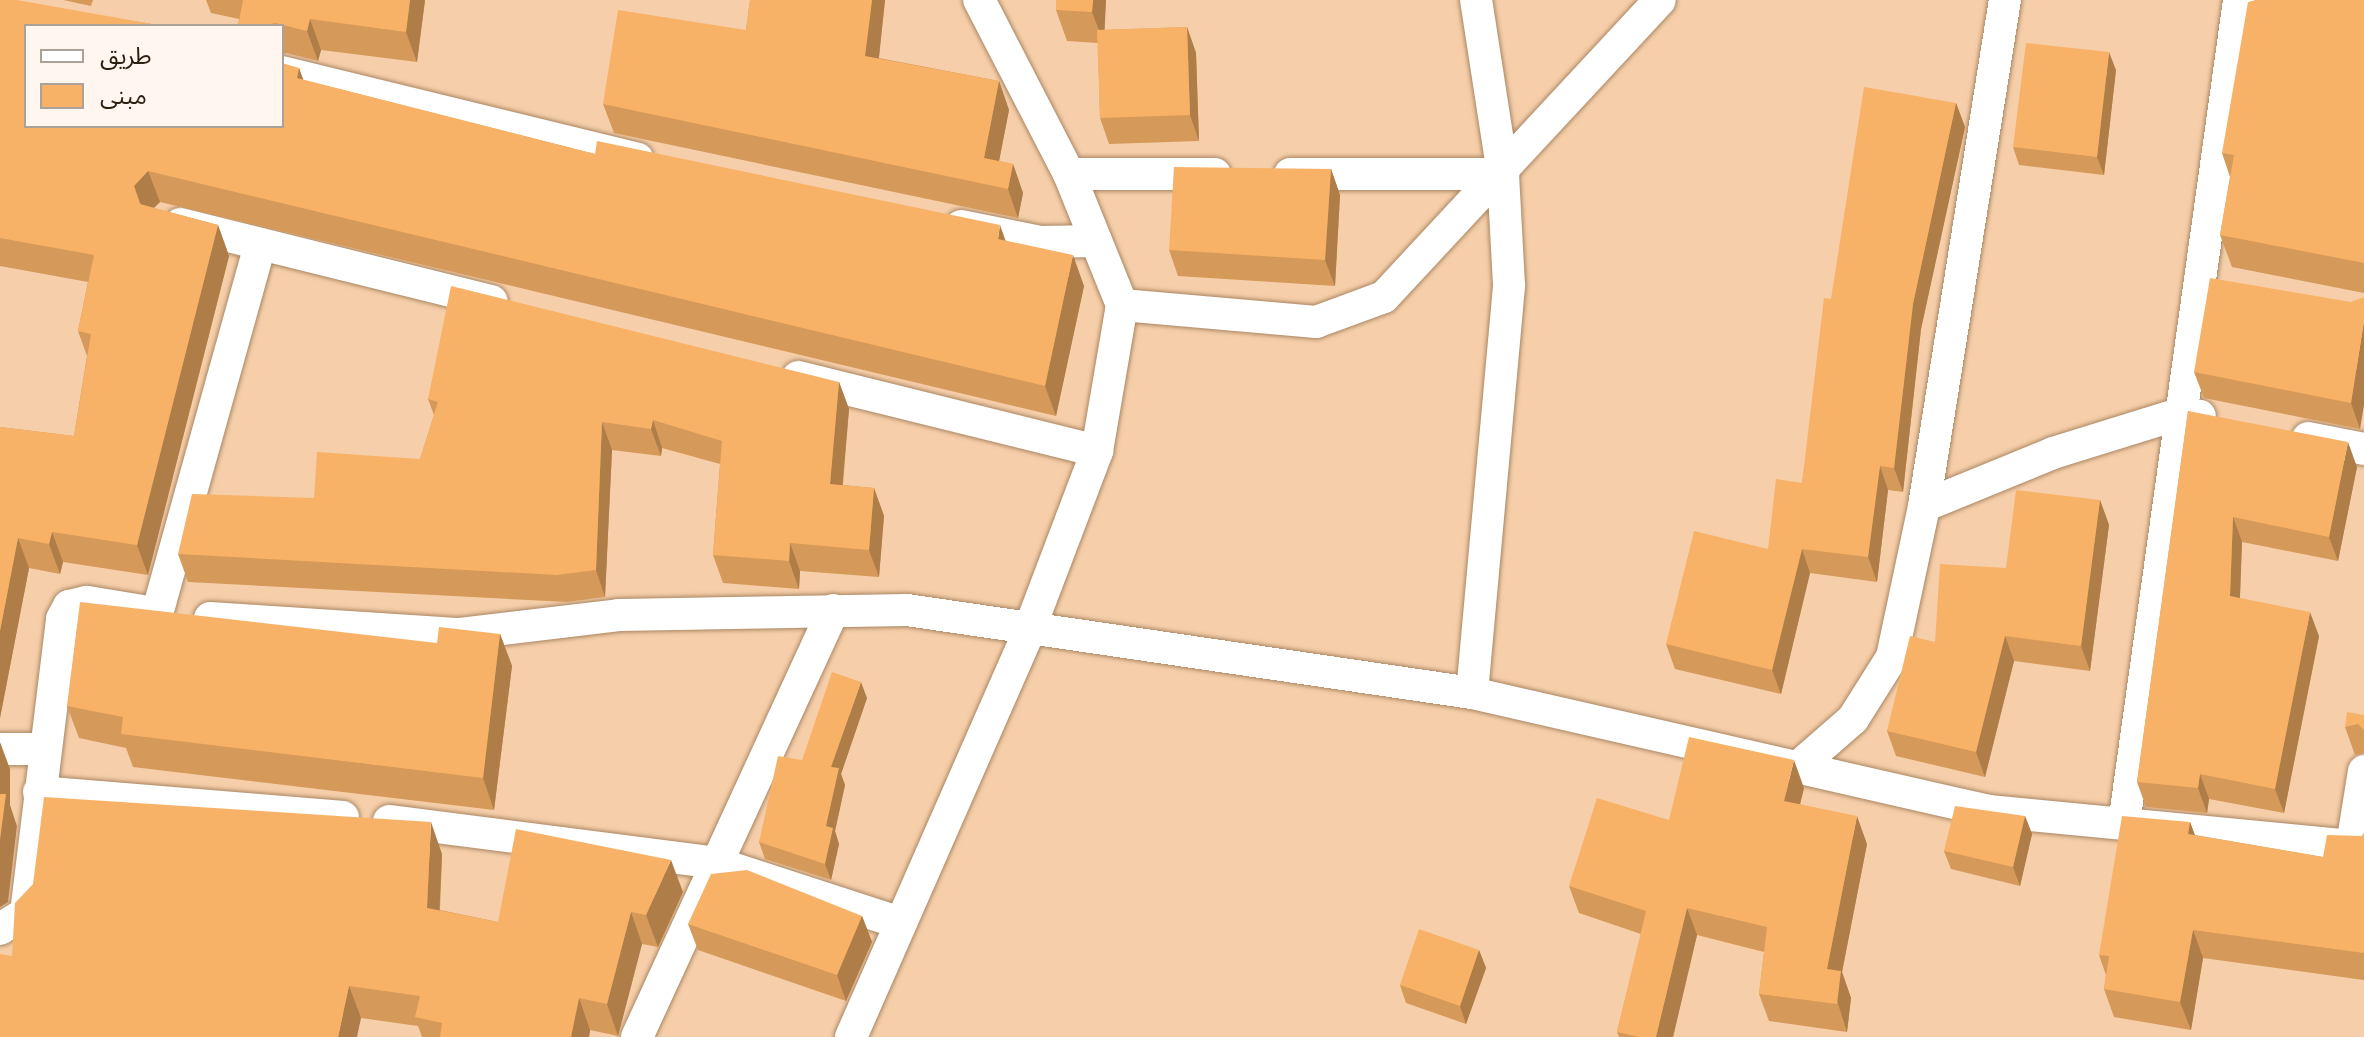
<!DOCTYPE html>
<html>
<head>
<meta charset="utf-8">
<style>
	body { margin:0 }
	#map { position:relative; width:2364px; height:1037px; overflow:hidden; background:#f6cfaa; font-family:"Fira Sans Condensed","Noto Sans Arabic",sans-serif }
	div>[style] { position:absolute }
	.roads { filter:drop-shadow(0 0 2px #aa8663) drop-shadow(0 0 2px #aa8663) }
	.minor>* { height:32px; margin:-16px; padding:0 16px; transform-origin:16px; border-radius:16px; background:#fff }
	.wall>* { inset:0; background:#d59959 }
	.shaded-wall>* { inset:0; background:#ae7d48 }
	.building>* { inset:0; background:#f8b267 }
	span { translate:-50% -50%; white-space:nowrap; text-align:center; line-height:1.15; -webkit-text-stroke:6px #fff7ef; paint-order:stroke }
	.legend { position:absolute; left:24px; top:24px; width:260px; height:104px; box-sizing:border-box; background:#fff7ef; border:2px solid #aba196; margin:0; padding:10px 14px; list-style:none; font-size:24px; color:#2d1f10 }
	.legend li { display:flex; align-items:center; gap:16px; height:40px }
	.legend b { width:40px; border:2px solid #aba196 }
</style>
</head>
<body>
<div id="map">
	<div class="roads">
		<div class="minor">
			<i style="left:282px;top:72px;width:366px;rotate:13.7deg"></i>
			<i style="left:1069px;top:174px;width:146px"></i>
			<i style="left:1290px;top:174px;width:213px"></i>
			<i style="left:1503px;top:174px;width:176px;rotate:-98.8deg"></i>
			<i style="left:180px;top:224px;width:321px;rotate:13.9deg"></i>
			<i style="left:961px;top:226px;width:81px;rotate:11.4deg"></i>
			<i style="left:1040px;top:242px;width:56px;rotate:-1deg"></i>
			<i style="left:1122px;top:305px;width:195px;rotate:5deg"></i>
			<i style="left:1316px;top:322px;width:72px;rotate:-20.2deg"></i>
			<i style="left:1384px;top:297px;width:405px;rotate:-47.1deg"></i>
			<i style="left:798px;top:377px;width:308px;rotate:13.9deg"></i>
			<i style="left:2308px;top:438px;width:57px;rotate:11.1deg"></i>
			<i style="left:1924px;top:506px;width:139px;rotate:-22.3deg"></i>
			<i style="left:2053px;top:453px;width:135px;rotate:-17.2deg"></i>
			<i style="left:2182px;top:413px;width:18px;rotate:9deg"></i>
			<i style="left:157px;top:614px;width:384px;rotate:-74.4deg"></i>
			<i style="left:210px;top:618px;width:251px;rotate:3.7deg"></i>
			<i style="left:460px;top:634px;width:160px;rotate:-6.8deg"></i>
			<i style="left:619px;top:615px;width:288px;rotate:-1deg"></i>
			<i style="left:907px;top:610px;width:571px;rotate:8.36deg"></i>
			<i style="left:1472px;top:693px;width:530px;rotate:12.86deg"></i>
			<i style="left:1989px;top:811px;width:377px;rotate:5.5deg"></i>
			<i style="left:1472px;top:693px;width:410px;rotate:-84.8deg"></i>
			<i style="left:1509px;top:285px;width:111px;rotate:-93.1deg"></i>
			<i style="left:0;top:749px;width:44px"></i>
			<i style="left:1798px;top:767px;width:73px;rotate:-41.1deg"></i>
			<i style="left:1853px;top:719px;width:73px;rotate:-57.8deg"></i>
			<i style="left:1892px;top:657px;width:154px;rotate:-78deg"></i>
			<i style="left:1924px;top:506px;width:512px;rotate:-80.91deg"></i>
			<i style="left:39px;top:792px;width:305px;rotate:4.7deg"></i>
			<i style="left:389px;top:821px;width:330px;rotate:7.3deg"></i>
			<i style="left:716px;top:863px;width:194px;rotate:18deg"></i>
			<i style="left:2124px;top:824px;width:832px;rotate:-82.05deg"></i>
			<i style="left:2352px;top:845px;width:75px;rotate:-80.8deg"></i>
			<i style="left:0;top:929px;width:31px;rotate:-32deg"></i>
			<i style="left:26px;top:913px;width:296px;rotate:-83deg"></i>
			<i style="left:62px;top:619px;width:15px;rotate:-62deg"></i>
			<i style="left:69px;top:606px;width:18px;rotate:-13deg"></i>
			<i style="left:87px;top:602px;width:62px;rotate:9.3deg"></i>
			<i style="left:637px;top:1037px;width:470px;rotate:-65.3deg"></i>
			<i style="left:851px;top:1037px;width:441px;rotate:-66.3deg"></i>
			<i style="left:1028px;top:633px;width:195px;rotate:-69.2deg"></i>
			<i style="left:1097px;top:451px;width:148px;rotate:-80.3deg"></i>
			<i style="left:1122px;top:305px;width:141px;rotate:-112deg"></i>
			<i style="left:1069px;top:174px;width:196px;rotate:-117.3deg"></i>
		</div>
	</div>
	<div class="wall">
		<i style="clip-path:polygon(0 0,152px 24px,153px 26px,26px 26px,26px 126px,299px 68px,303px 80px,595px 154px,1006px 241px,1084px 286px,1056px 416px,160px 202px,154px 208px,218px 225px,229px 256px,148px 575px,63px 562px,60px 574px,29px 568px,0 718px,0 427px,74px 436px,87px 356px,78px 331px,88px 282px,0 266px)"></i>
		<i style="clip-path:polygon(63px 0,93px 0,91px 6px)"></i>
		<i style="clip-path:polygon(206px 0,425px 0,417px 62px,321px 50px,318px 61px,286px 53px,282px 55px,282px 26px,238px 26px,239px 19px,211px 13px)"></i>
		<i style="clip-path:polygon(750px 0,885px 0,879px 58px,999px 81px,1009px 110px,999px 161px,1013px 164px,1023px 193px,1018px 218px,614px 133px,603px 104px,746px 30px)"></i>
		<i style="clip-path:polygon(1106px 0,1104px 30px,1187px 27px,1196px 53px,1199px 141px,1109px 144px,1100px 118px,1098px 43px,1067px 41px,1056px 10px)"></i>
		<i style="clip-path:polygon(2364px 0,2364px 293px,2232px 267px,2220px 235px,2230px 177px,2222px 153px)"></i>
		<i style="clip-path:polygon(2116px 70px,2104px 175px,2019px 165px,2013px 147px)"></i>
		<i style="clip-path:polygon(1956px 103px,1965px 127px,1921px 329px,1903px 492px,1888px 490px,1877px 582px,1810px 573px,1781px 694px,1675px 669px,1666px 644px,1768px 549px,1802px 483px,1831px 299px)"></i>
		<i style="clip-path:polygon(1331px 169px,1340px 195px,1335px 286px,1178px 276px,1169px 250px)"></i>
		<i style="clip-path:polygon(2351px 302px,2360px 429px,2204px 398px,2194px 372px)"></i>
		<i style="clip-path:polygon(839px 382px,849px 409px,843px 485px,874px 488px,884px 516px,879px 577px,800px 571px,799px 589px,723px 583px,713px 555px,720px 464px,662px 448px,661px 456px,612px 450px,605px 597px,567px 602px,188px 582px,178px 554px,314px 498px,420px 459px,434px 415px,428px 399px)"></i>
		<i style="clip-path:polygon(2188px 411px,2357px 467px,2338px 561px,2242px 542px,2240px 598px,2319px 636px,2284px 813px,2209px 799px,2207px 813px,2146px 807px,2137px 782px)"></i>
		<i style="clip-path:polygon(2100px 500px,2109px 525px,2090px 671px,2014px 661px,1985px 777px,1896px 756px,1887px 731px,1935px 642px,2006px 568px)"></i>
		<i style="clip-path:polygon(500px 634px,512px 666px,494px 810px,133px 767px,126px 748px,79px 738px,67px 706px)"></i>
		<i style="clip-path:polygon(867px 698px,841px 774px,845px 785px,835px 831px,839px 844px,831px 880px,765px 859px,759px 842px,802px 760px)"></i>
		<i style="clip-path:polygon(2364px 715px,2364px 753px,2355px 755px,2345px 727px)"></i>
		<i style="clip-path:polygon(1804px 788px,1800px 804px,1867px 844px,1842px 972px,1851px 998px,1847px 1032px,1769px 1021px,1759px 994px,1764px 952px,1697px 935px,1673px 1037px,1619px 1037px,1617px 1032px,1641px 934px,1579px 913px,1569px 886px,1669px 820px)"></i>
		<i style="clip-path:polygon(2025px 816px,2032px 834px,2020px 886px,1951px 869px,1944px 851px)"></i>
		<i style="clip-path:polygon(2190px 822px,2195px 835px,2323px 857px,2362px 836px,2364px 833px,2364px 980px,2203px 958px,2191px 1030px,2114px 1017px,2104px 989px,2106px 975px,2099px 955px)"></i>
		<i style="clip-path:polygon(442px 854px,440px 910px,498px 922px,683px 892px,658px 947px,642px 944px,618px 1036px,590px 1030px,589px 1037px,422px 1037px,418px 1026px,361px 1018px,12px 956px)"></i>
		<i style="clip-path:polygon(862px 916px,872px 942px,846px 1001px,698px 950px,688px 924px)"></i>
		<i style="clip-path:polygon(1479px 950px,1486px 968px,1466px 1024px,1406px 1003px,1400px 985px)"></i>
	</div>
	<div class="shaded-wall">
		<i style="clip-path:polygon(410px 0,425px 0,417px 62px,406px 32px)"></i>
		<i style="clip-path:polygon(872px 0,885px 0,876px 84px,865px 56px)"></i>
		<i style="clip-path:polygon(1093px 0,1106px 0,1104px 43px,1092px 12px)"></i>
		<i style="clip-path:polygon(310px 19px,321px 50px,318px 61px,307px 31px)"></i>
		<i style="clip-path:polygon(1187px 27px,1196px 53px,1199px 141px,1190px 115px)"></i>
		<i style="clip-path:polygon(2109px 52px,2116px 70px,2104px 175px,2097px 157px)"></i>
		<i style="clip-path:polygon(299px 68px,310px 98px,297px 78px)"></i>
		<i style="clip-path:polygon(999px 81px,1009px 110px,994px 187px,984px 158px)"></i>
		<i style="clip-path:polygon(1956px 103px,1965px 127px,1921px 329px,1903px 492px,1894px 468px,1913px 304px)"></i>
		<i style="clip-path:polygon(1013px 164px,1023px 193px,1018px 218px,1008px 189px)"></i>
		<i style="clip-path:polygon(1331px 169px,1340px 195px,1335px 286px,1325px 260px)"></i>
		<i style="clip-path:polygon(148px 171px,160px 202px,145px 216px,134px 186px)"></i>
		<i style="clip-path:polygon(218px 225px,229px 256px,148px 575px,137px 545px)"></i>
		<i style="clip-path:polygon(1000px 225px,1011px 256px,998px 239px)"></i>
		<i style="clip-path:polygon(1073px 255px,1084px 286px,1056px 416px,1045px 386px)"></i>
		<i style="clip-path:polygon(2364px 321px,2364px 405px,2360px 429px,2351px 403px)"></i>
		<i style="clip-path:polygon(839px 382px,849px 409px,840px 512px,830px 484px)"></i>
		<i style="clip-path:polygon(653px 420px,662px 448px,661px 456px,651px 429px)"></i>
		<i style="clip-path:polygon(602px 422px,612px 450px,605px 597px,596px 570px)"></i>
		<i style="clip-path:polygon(2348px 442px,2357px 467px,2338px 561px,2329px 537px)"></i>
		<i style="clip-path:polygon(1880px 466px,1888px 490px,1877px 582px,1868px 557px)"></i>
		<i style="clip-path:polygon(874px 488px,884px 516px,879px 577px,869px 550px)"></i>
		<i style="clip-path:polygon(2100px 500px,2109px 525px,2090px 671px,2081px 646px)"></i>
		<i style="clip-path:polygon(2233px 517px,2242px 542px,2239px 621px,2230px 596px)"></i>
		<i style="clip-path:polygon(52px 532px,63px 562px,60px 574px,49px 544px)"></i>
		<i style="clip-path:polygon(18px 538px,29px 568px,0 718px,0 631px)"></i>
		<i style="clip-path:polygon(790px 543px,800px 571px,799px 589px,789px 561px)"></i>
		<i style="clip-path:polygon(1802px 549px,1810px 573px,1781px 694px,1772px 670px)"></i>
		<i style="clip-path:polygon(2310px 612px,2319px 636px,2284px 813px,2275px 789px)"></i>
		<i style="clip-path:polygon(500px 634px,512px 666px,494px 810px,483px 778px)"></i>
		<i style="clip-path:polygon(2005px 636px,2014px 661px,1985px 777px,1976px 752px)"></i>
		<i style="clip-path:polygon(861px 682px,867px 698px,841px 774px,845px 785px,835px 831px,839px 844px,831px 880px,825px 864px,826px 826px,831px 767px)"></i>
		<i style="clip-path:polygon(0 742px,10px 769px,10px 805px,17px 826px,8px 902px,0 907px)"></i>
		<i style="clip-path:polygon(1794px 760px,1804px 788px,1794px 829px,1784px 801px)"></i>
		<i style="clip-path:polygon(2200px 774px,2209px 799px,2207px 813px,2198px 788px)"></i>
		<i style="clip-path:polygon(1857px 816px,1867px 844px,1842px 972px,1851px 998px,1847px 1032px,1827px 969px)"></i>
		<i style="clip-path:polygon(2025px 816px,2032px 834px,2020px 886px,2013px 867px)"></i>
		<i style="clip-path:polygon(431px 822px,442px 854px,438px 940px,427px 908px)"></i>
		<i style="clip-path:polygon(2190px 822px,2200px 850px,2188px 834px)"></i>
		<i style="clip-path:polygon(671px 860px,683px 892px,658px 947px,646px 915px)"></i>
		<i style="clip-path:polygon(1687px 908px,1697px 935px,1673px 1037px,1656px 1037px)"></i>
		<i style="clip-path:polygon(631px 912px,642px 944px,618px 1036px,607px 1004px)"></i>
		<i style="clip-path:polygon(862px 916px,872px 942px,846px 1001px,837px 975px)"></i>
		<i style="clip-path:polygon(2193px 930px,2203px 958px,2191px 1030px,2180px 1002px)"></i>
		<i style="clip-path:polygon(1479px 950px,1486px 968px,1466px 1024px,1460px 1006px)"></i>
		<i style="clip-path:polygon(349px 986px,361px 1018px,357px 1037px,338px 1037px)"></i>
		<i style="clip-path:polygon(579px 998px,590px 1030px,589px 1037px,571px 1037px)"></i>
	</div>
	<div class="building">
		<i style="clip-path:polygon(0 0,17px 0,152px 24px,152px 26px,26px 26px,26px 126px,282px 126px,282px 63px,299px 68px,297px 78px,595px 154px,597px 141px,1000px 225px,998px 239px,1073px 255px,1045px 386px,148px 171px,134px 186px,140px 204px,218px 225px,137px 545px,52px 532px,49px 544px,18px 538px,0 631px,0 427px,74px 436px,91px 334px,78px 331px,94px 255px,0 238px)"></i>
		<i style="clip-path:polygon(243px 0,410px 0,406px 32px,310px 19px,307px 31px,275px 23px,265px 26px,238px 26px)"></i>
		<i style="clip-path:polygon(750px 0,872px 0,865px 56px,999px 81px,984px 158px,1013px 164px,1008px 189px,603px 104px,618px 10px,746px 30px)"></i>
		<i style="clip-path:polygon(1056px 0,1093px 0,1092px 12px,1056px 10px)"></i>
		<i style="clip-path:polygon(2256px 0,2364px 0,2364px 263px,2220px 235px,2234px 155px,2222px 153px,2248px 2px)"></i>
		<i style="clip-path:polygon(1187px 27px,1190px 115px,1100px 118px,1097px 30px)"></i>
		<i style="clip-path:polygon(2026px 43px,2109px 52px,2097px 157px,2013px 147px)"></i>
		<i style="clip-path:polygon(1864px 87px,1956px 103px,1913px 304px,1894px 468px,1880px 466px,1868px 557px,1802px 549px,1772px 670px,1666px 644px,1694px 531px,1768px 549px,1776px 479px,1802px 483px,1824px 298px,1831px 299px)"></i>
		<i style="clip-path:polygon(1174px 167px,1331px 169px,1325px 260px,1169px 250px)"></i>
		<i style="clip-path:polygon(2210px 278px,2351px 302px,2364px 297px,2364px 321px,2351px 403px,2194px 372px)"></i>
		<i style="clip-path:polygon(451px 286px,839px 382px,830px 484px,874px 488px,869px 550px,790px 543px,789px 561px,713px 555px,722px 441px,653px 420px,651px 429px,602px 422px,596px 570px,557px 575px,178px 554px,192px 494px,314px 498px,317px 452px,420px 459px,438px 402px,428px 399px)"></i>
		<i style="clip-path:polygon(2188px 411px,2348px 442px,2329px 537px,2233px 517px,2230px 596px,2310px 612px,2275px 789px,2200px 774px,2198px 788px,2137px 782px)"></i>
		<i style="clip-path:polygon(2016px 490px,2100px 500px,2081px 646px,2005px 636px,1976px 752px,1887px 731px,1910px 636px,1935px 642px,1940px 564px,2006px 568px)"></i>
		<i style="clip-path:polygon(80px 602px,437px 643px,439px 627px,500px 634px,483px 778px,121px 734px,123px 717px,67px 706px)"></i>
		<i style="clip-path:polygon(832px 672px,861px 682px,831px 767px,839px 768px,826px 826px,833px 828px,825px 864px,759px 842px,778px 756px,802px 760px)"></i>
		<i style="clip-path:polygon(2347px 712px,2364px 715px,2364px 730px,2358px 724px,2345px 727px)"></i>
		<i style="clip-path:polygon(1689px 737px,1794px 760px,1784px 801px,1857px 816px,1827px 969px,1841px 971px,1837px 1004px,1759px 994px,1767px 927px,1687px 908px,1656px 1037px,1639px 1037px,1617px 1032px,1646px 911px,1569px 886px,1597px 798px,1669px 820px)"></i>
		<i style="clip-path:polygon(0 794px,6px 794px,0 840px)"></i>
		<i style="clip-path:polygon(44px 797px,431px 822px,427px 908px,498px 922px,516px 829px,671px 860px,646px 915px,631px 912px,607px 1004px,579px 998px,571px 1037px,440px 1037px,442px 1023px,415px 1017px,420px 996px,349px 986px,338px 1037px,0 1037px,0 954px,12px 956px,15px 903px,33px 884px)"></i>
		<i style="clip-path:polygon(1955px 806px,2025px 816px,2013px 867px,1944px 851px)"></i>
		<i style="clip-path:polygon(2122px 816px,2190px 822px,2188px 834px,2323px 857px,2327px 835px,2362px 836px,2364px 833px,2364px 953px,2193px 930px,2180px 1002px,2104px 989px,2109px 956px,2099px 955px)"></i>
		<i style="clip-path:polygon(747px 870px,862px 916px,837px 975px,688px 924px,711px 874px)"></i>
		<i style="clip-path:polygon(1419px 929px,1479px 950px,1460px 1006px,1400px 985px)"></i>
	</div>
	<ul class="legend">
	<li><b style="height:10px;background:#fff"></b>طريق</li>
	<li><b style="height:22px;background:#f8b267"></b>مبنى</li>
	</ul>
</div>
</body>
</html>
